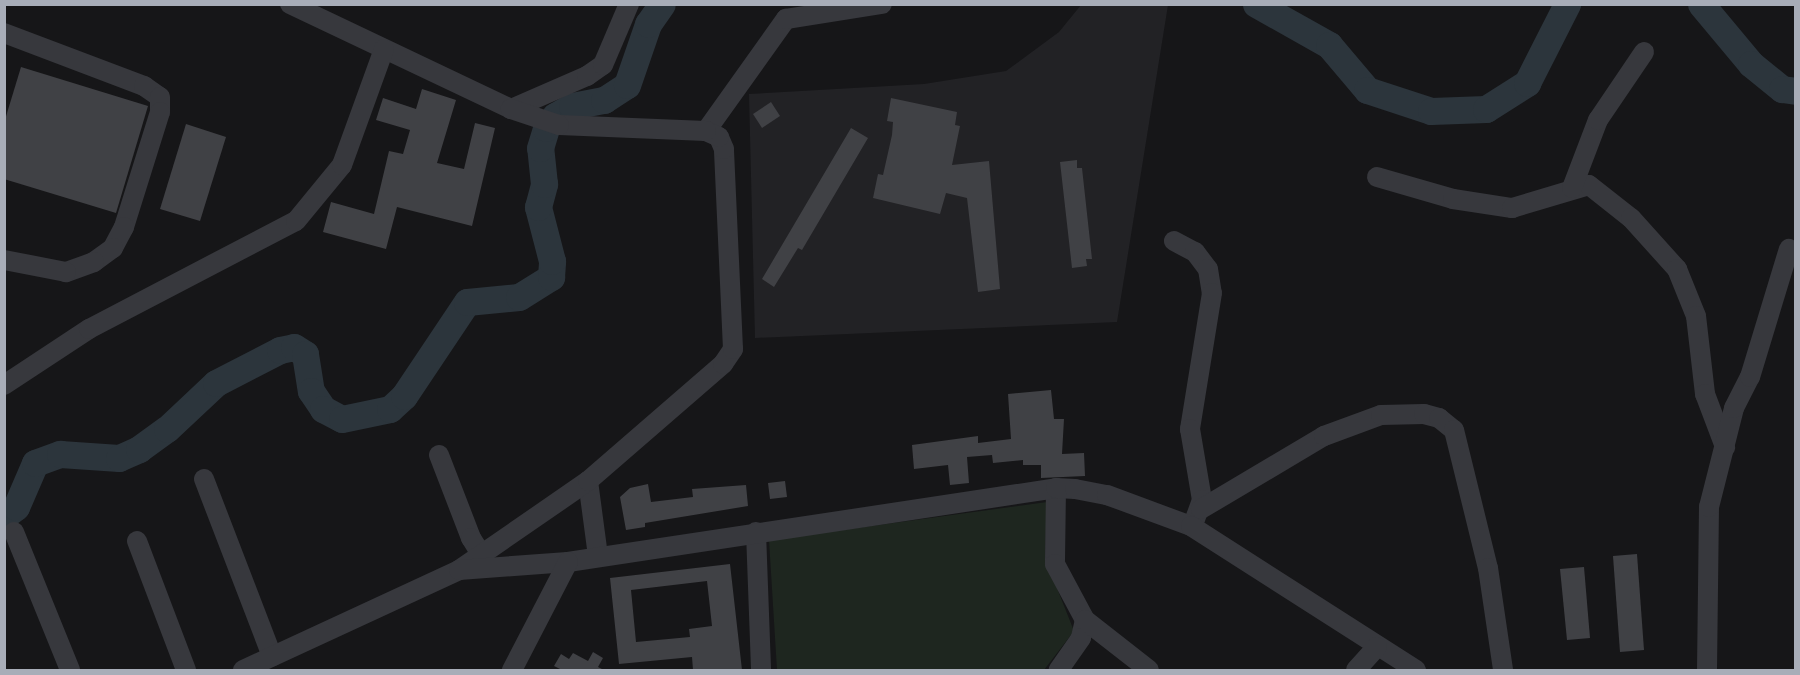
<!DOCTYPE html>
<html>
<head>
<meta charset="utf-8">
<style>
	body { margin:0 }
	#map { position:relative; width:1800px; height:675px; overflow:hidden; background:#161618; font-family:"IBM Plex Sans",sans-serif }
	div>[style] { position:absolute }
	.built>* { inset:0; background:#222225 }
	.green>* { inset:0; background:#1e261f }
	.river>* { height:27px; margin:-13.5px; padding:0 13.5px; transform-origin:13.5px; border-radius:13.5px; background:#2c353c }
	.building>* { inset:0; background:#404145 }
	.minor>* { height:20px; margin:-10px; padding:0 10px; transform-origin:10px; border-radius:10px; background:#37383d }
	span { translate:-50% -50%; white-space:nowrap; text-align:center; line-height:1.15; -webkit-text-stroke:4.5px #111113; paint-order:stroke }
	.frame { position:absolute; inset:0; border:6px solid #a8adb8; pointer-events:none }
</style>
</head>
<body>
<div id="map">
	<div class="built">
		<i style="clip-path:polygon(1081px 5px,1168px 5px,1117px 322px,755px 338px,749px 94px,924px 84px,1006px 71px,1059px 32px)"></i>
	</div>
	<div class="green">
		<i style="clip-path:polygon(1047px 502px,1045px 558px,1074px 631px,1044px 670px,777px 670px,769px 540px)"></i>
	</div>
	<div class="river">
		<i style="left:1256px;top:4px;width:84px;rotate:29.3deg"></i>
		<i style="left:1329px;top:45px;width:59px;rotate:49.8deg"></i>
		<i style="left:1367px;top:90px;width:67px;rotate:18.2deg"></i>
		<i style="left:1431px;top:111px;width:55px;rotate:-2.1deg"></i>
		<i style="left:1486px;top:109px;width:49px;rotate:-32.4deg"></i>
		<i style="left:1527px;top:83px;width:89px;rotate:-63.1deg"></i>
		<i style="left:1701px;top:4px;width:78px;rotate:50.2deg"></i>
		<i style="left:1751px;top:64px;width:40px;rotate:39deg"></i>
		<i style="left:1782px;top:89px;width:14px;rotate:8deg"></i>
		<i style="left:4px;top:516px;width:15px;rotate:-37deg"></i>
		<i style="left:16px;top:507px;width:48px;rotate:-66.6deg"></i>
		<i style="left:35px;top:463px;width:27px;rotate:-20deg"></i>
		<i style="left:60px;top:454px;width:59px;rotate:3.9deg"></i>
		<i style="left:119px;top:458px;width:22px;rotate:-24deg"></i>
		<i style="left:139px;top:449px;width:34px;rotate:-36deg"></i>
		<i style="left:167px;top:429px;width:67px;rotate:-43.2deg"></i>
		<i style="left:216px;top:383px;width:72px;rotate:-27.3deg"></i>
		<i style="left:280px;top:350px;width:14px;rotate:-12deg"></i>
		<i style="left:294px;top:347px;width:13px;rotate:32deg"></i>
		<i style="left:305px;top:354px;width:37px;rotate:81deg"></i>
		<i style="left:311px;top:391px;width:22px;rotate:56deg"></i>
		<i style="left:323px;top:409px;width:21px;rotate:28deg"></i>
		<i style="left:342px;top:419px;width:49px;rotate:-11.8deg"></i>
		<i style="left:390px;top:409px;width:19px;rotate:-43deg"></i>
		<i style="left:404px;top:396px;width:113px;rotate:-56.2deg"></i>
		<i style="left:467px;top:302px;width:52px;rotate:-5.5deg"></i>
		<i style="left:519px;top:297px;width:38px;rotate:-32deg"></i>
		<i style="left:551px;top:277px;width:16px;rotate:-86deg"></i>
		<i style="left:552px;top:261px;width:56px;rotate:-104.5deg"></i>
		<i style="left:538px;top:207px;width:24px;rotate:-75deg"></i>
		<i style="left:544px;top:184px;width:36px;rotate:-96deg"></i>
		<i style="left:540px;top:148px;width:21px;rotate:-73deg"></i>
		<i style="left:546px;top:128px;width:15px;rotate:-53deg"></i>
		<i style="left:555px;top:116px;width:20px;rotate:-30deg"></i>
		<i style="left:572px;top:106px;width:33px;rotate:-11deg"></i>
		<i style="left:604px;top:100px;width:27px;rotate:-33deg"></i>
		<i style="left:627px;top:85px;width:65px;rotate:-71deg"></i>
		<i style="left:648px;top:24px;width:24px;rotate:-55deg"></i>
	</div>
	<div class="building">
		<i style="clip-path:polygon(21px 67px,148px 106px,116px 213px,4px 179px,4px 123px)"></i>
		<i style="clip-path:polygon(422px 89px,456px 100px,437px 163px,464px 169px,475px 123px,495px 128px,472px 226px,397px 207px,386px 249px,323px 232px,331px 202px,374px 214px,389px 151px,403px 154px,410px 130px,376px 120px,383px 98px,416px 109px)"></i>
		<i style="clip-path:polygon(891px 98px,957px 112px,955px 125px,960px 126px,952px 165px,989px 161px,1000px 289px,978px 292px,967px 198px,946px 193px,940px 214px,873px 198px,878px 174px,883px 175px,892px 135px,893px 122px,887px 121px)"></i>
		<i style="clip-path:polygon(771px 102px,780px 116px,762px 128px,753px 114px)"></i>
		<i style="clip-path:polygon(186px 124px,226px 137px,200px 221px,160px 209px)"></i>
		<i style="clip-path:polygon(851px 128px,868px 138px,802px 250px,798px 248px,774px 287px,762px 279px)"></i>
		<i style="clip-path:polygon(1077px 160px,1077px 168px,1082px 168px,1092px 259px,1086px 259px,1087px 266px,1072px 268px,1060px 162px)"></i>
		<i style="clip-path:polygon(1051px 390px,1054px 419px,1064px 419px,1062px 454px,1084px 453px,1085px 476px,1041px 478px,1041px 465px,1023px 465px,1023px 460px,993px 463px,992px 455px,967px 457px,969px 483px,950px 485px,948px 465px,914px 469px,912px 445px,978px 436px,978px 443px,1011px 439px,1008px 394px)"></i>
		<i style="clip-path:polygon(785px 481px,787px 497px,770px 499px,768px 483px)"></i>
		<i style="clip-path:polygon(648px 484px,651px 502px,693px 497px,692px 489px,746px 485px,748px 506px,645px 523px,645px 527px,626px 530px,620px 497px,630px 488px)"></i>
		<i style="clip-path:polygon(1637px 554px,1644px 650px,1620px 652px,1613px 556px)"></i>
		<i style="clip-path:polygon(evenodd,730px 564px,742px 670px,693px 670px,692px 657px,619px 664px,610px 578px,730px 564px,707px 581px,712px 626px,689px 629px,690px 637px,636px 642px,631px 590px,707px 581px)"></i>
		<i style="clip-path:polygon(1584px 567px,1590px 638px,1567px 640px,1560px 569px)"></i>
		<i style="clip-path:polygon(593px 652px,603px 658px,598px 667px,604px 670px,562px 670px,554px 666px,561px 654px,569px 659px,573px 653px,588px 661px)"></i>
	</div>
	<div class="minor">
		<i style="left:290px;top:4px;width:245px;rotate:25.4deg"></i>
		<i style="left:511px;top:109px;width:83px;rotate:-23.5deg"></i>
		<i style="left:587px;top:76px;width:19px;rotate:-35deg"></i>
		<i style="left:603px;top:65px;width:66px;rotate:-66.9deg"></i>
		<i style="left:4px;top:33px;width:150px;rotate:20.7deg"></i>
		<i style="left:144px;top:86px;width:19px;rotate:35deg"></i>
		<i style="left:160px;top:97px;width:15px;rotate:90deg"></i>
		<i style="left:160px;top:112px;width:121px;rotate:107.4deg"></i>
		<i style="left:124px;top:227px;width:24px;rotate:118deg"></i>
		<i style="left:113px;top:248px;width:24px;rotate:144deg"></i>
		<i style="left:94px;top:262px;width:30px;rotate:160deg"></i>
		<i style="left:66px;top:272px;width:63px;rotate:-169deg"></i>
		<i style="left:706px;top:131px;width:138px;rotate:-54.5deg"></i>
		<i style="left:786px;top:19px;width:97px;rotate:-8.9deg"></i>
		<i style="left:1377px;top:177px;width:79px;rotate:16.1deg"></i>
		<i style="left:1453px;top:199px;width:60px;rotate:8.7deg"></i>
		<i style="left:1512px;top:208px;width:80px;rotate:-16.6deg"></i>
		<i style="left:1589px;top:185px;width:53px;rotate:38.2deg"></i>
		<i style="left:1631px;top:218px;width:69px;rotate:48deg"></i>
		<i style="left:1677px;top:269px;width:51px;rotate:68deg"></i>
		<i style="left:1696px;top:316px;width:79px;rotate:83.4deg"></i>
		<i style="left:1705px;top:394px;width:57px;rotate:69.3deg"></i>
		<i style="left:1572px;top:188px;width:73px;rotate:-69.1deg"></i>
		<i style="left:1598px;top:120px;width:82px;rotate:-55.9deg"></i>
		<i style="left:1174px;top:241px;width:24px;rotate:28deg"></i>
		<i style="left:1195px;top:252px;width:21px;rotate:53deg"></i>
		<i style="left:1208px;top:269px;width:24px;rotate:81deg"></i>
		<i style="left:1212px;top:293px;width:138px;rotate:99.2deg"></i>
		<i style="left:1190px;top:429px;width:72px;rotate:80.4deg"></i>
		<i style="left:1202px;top:500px;width:20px;rotate:110deg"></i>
		<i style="left:4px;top:385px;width:102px;rotate:-33.4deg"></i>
		<i style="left:89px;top:329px;width:233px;rotate:-27.6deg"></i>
		<i style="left:296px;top:221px;width:72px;rotate:-50.6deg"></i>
		<i style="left:342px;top:165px;width:123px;rotate:-70.1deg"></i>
		<i style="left:439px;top:455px;width:89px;rotate:68.9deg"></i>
		<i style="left:471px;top:538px;width:19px;rotate:58deg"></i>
		<i style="left:204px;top:479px;width:190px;rotate:69deg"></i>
		<i style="left:588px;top:481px;width:76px;rotate:82.4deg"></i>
		<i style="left:1056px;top:488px;width:76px;rotate:90.8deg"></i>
		<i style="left:1055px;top:564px;width:64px;rotate:61.8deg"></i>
		<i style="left:1085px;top:620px;width:18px;rotate:103deg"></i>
		<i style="left:1081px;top:638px;width:39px;rotate:125deg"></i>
		<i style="left:1201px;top:509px;width:143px;rotate:-30.7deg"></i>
		<i style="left:1324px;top:436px;width:61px;rotate:-20.2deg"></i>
		<i style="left:1381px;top:415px;width:43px;rotate:-1.3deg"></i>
		<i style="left:1424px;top:414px;width:16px;rotate:15deg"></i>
		<i style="left:1439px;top:418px;width:19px;rotate:39deg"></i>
		<i style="left:1454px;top:430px;width:142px;rotate:76.2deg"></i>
		<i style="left:1488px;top:568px;width:103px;rotate:81.6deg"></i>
		<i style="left:14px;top:532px;width:149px;rotate:67.9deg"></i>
		<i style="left:756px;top:532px;width:138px;rotate:87.9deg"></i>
		<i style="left:137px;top:541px;width:138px;rotate:69.2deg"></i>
		<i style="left:568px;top:562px;width:494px;rotate:-8.6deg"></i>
		<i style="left:1056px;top:488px;width:19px;rotate:3deg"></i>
		<i style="left:1075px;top:489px;width:33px;rotate:11deg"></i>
		<i style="left:1107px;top:495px;width:90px;rotate:20.3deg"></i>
		<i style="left:1191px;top:526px;width:267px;rotate:32.6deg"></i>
		<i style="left:459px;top:570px;width:157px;rotate:-34.6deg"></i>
		<i style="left:588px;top:481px;width:179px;rotate:-40.9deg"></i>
		<i style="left:723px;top:364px;width:18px;rotate:-56deg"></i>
		<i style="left:733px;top:349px;width:200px;rotate:-92.6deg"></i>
		<i style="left:724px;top:149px;width:13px;rotate:-113deg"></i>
		<i style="left:719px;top:137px;width:14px;rotate:-155deg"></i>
		<i style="left:706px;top:131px;width:147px;rotate:-177.7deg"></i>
		<i style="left:559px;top:125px;width:51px;rotate:-161.6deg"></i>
		<i style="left:1085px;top:620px;width:81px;rotate:38deg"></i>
		<i style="left:243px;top:670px;width:238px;rotate:-24.8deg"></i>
		<i style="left:459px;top:570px;width:109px;rotate:-4.2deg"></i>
		<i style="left:568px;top:562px;width:122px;rotate:117.4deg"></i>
		<i style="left:1356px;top:670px;width:31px;rotate:-48deg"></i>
		<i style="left:1707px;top:670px;width:163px;rotate:-89.3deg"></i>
		<i style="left:1709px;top:507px;width:102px;rotate:-75.8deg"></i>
		<i style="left:1734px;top:408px;width:35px;rotate:-63deg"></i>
		<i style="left:1750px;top:377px;width:134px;rotate:-73.1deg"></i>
	</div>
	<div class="frame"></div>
</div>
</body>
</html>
